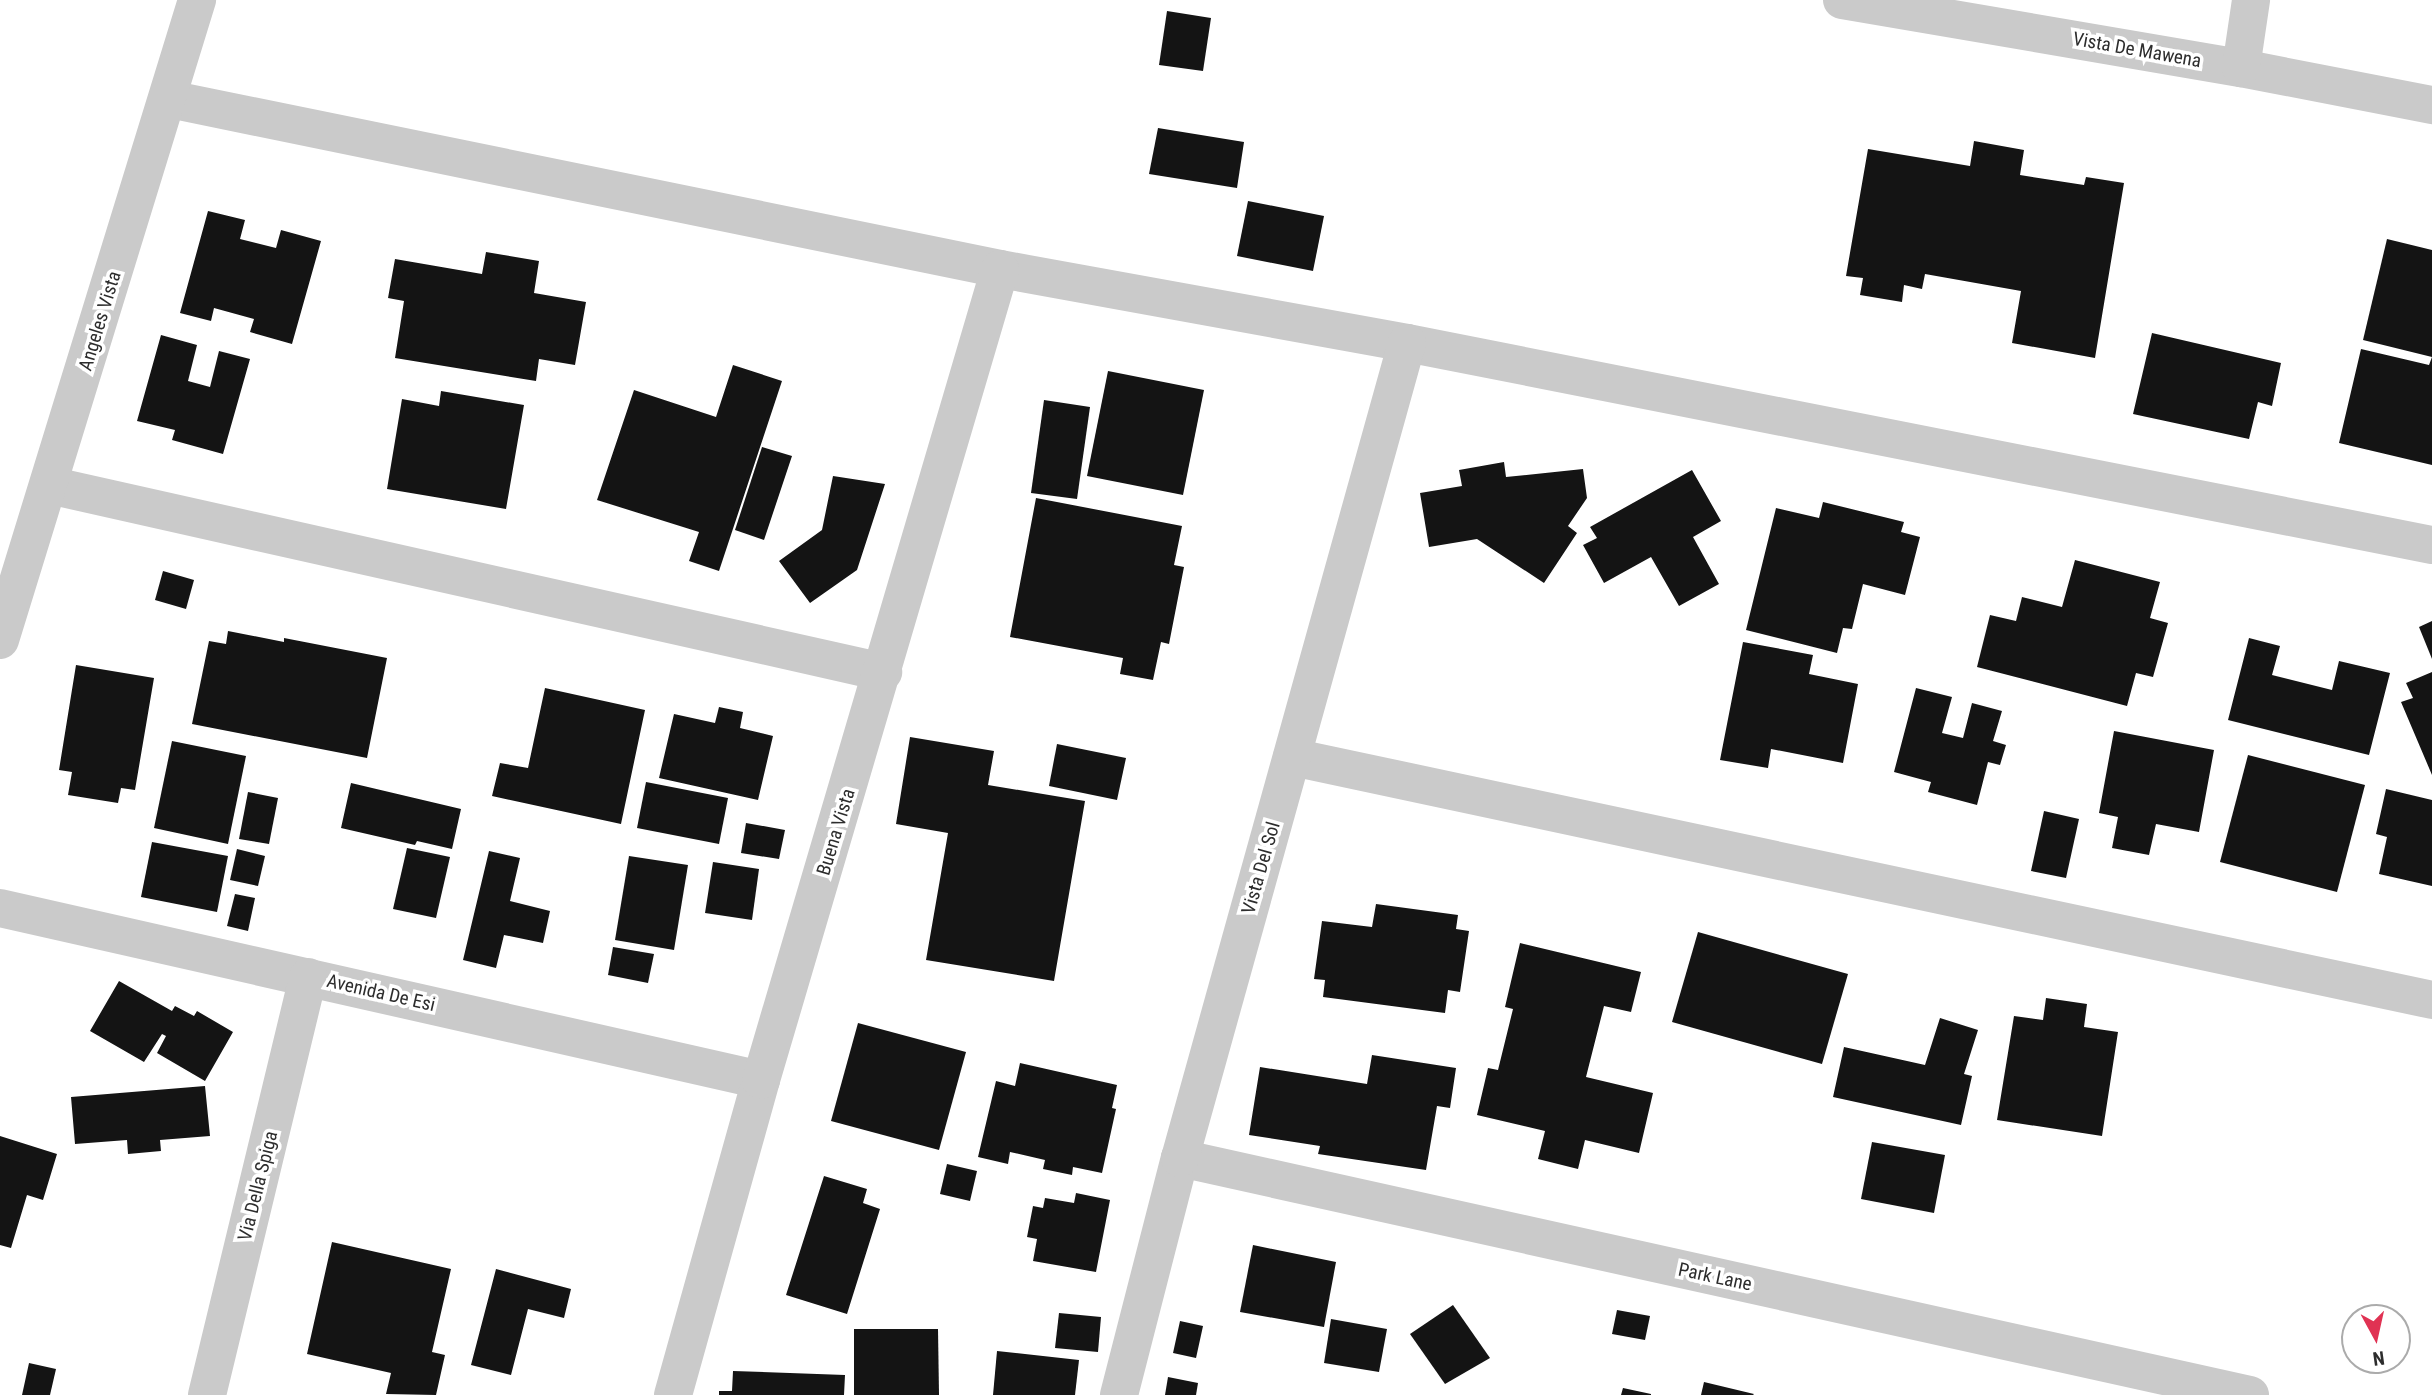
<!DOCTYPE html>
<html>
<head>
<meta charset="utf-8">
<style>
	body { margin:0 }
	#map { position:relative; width:2432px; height:1395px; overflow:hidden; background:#fff; font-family:"Roboto Condensed",sans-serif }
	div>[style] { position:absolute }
	.building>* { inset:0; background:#141414 }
	.street>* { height:38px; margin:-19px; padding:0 19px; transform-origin:19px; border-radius:19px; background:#cacaca }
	span { translate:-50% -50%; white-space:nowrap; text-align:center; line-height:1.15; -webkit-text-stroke:7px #fff; paint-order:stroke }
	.street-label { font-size:19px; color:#2d2d2d }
	.north { position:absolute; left:2341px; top:1304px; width:70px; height:70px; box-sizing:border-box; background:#fff; border:2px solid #ababab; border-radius:50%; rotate:172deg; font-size:19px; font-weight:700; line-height:28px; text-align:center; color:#2d2d2d }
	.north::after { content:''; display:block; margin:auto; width:24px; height:32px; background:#e03253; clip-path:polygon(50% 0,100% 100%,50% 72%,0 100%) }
</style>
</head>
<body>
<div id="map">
	<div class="building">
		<i style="clip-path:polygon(1167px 11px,1211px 18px,1203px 71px,1159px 65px)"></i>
		<i style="clip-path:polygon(1158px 128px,1244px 142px,1237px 188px,1149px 174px)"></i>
		<i style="clip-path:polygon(1974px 141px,2024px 150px,2020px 175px,2084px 185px,2086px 177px,2124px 183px,2095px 358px,2012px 343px,2021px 291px,1925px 274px,1922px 289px,1904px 285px,1902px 302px,1860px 295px,1863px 278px,1846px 276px,1868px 149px,1970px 166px)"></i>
		<i style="clip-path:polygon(1248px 201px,1324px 216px,1313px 271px,1237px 256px)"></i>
		<i style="clip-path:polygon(208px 211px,245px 220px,240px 239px,276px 248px,281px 230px,321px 241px,292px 344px,250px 332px,254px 319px,214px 308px,211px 321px,180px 313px)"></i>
		<i style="clip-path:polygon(2387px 239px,2432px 250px,2432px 357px,2363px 340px)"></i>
		<i style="clip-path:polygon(486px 252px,539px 261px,534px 293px,586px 302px,575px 365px,539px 359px,536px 381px,395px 358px,404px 301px,388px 298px,395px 259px,482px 274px)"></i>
		<i style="clip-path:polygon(2152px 333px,2281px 363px,2272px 406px,2258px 402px,2249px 439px,2133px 414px)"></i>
		<i style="clip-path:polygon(161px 335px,197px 345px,188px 381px,210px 387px,219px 351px,250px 359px,223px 454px,172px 440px,175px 430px,137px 421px)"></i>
		<i style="clip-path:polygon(2361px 349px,2429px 365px,2432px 357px,2432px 465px,2339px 443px)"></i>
		<i style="clip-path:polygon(733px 365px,782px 381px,719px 571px,689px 561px,699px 532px,597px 500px,634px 390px,716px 417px)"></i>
		<i style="clip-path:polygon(1108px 371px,1204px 390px,1183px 495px,1087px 476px)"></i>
		<i style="clip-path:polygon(441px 391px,524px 405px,506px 509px,387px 489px,402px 399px,439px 406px)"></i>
		<i style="clip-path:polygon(1044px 400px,1090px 407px,1077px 499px,1031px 493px)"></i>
		<i style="clip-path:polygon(762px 447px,792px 456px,764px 540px,735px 530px)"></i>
		<i style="clip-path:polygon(1504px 462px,1506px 477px,1583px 469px,1587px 498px,1568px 526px,1577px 533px,1544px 583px,1477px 539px,1429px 547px,1420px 493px,1462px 486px,1459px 470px)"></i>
		<i style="clip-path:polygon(1692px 470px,1721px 521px,1693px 537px,1719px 584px,1679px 606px,1651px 557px,1604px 583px,1583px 545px,1597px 538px,1590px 527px)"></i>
		<i style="clip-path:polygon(833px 476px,885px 484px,857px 570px,810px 603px,779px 561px,822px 530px)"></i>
		<i style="clip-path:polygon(1036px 498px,1182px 526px,1174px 565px,1184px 567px,1169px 644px,1161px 642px,1153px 680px,1120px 674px,1123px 658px,1010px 637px)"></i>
		<i style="clip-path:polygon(1823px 502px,1904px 522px,1901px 532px,1920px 537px,1905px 595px,1863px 584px,1852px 629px,1843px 628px,1837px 653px,1746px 630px,1776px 508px,1819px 518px)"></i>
		<i style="clip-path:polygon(2075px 560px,2160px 582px,2150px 618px,2168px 623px,2153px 677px,2136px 673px,2127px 706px,1977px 667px,1990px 615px,2016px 621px,2022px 597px,2062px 607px)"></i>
		<i style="clip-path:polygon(163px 571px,194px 580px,186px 609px,155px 600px)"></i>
		<i style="clip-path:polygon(2432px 621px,2432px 659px,2419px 627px)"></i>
		<i style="clip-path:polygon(228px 631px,284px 642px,284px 638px,387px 658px,367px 758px,192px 724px,209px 641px,226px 644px)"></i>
		<i style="clip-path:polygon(2249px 638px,2280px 646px,2272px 675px,2332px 690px,2339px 661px,2390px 673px,2369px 755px,2228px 720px)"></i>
		<i style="clip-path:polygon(1743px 642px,1813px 655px,1809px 674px,1858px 684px,1843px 763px,1771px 749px,1768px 768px,1720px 760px)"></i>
		<i style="clip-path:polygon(76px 665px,154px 678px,135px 790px,121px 788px,118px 803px,68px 795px,72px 772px,59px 770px)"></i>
		<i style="clip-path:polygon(2432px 672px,2432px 775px,2401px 702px,2413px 698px,2406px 683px)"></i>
		<i style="clip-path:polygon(545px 688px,645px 710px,621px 824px,492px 796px,500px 763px,528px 768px)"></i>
		<i style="clip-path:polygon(1916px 688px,1952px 697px,1942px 733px,1963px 738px,1972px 703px,2002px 711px,1993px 741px,2006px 745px,2000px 765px,1988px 762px,1977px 805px,1928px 792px,1931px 782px,1894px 772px)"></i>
		<i style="clip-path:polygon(719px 707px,743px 712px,740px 728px,773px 736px,758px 800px,659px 778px,674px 714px,715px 723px)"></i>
		<i style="clip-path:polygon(2114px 731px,2214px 750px,2199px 832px,2156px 824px,2149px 855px,2112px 848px,2118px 817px,2099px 813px)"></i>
		<i style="clip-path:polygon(910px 737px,994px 751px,988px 785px,1085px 801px,1054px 981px,926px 960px,948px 833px,896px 824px)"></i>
		<i style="clip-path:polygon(172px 741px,246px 756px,228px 844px,154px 828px)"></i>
		<i style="clip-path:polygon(1057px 744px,1126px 758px,1117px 800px,1049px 786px)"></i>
		<i style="clip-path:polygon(2248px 755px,2365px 785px,2337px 892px,2220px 862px)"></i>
		<i style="clip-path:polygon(646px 782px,728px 798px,719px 844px,637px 828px)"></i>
		<i style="clip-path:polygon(351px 783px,461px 809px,452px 849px,417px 841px,415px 845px,341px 828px)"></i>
		<i style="clip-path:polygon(2386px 789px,2432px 800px,2432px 886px,2379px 874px,2387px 837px,2376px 834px)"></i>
		<i style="clip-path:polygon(248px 792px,278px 798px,269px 844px,239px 839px)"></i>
		<i style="clip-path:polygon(2044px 811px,2079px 819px,2066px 878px,2031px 871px)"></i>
		<i style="clip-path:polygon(746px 823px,785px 830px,779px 859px,741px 853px)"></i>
		<i style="clip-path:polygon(152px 842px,228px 856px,217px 912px,141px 897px)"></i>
		<i style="clip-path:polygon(407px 848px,450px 857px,436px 918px,393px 909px)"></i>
		<i style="clip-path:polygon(237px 849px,265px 856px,258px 886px,230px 880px)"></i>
		<i style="clip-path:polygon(489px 851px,520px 858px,510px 901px,550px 911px,543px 943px,504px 935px,496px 968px,463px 960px)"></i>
		<i style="clip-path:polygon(629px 856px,688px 865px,674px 950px,615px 940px)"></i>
		<i style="clip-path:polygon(713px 862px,759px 869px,752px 920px,705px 913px)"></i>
		<i style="clip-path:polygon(235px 894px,255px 898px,248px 931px,227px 926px)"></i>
		<i style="clip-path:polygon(1376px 904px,1458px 915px,1456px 929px,1469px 931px,1460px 992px,1448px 990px,1445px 1013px,1323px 997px,1325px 980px,1314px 979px,1322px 921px,1372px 927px)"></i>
		<i style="clip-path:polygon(1698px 932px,1848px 974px,1822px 1064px,1672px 1022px)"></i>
		<i style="clip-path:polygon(1520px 943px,1641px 972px,1631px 1012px,1604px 1006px,1586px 1077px,1653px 1093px,1639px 1153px,1585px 1140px,1578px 1169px,1538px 1159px,1545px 1131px,1477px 1115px,1488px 1068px,1498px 1070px,1513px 1009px,1505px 1007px)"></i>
		<i style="clip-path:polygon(613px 947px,654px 954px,648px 983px,608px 975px)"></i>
		<i style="clip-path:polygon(119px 981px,172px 1011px,175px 1006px,194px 1016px,197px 1011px,233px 1032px,205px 1081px,157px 1053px,166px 1036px,162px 1034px,144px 1062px,90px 1031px)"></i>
		<i style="clip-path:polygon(2046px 998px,2087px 1004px,2084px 1027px,2118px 1032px,2102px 1136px,1997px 1120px,2014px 1016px,2043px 1020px)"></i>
		<i style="clip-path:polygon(1940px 1018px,1978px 1030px,1964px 1074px,1972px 1076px,1961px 1125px,1833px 1097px,1844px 1047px,1925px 1065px)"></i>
		<i style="clip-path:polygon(858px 1023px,966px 1052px,939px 1150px,831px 1121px)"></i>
		<i style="clip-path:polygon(1372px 1055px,1456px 1068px,1450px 1108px,1437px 1106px,1426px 1170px,1318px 1154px,1320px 1146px,1249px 1135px,1260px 1067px,1367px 1084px)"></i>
		<i style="clip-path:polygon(1020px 1063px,1117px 1085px,1112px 1108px,1116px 1109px,1102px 1173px,1073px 1167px,1072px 1175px,1043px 1169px,1045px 1160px,1010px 1152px,1008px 1164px,978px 1157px,996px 1081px,1015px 1086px)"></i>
		<i style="clip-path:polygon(205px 1086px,210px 1136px,160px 1140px,161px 1151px,128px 1154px,127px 1140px,75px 1144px,71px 1097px)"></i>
		<i style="clip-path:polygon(0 1136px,57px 1154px,43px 1200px,27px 1195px,11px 1248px,0 1245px)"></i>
		<i style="clip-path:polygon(1872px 1142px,1945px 1155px,1934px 1213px,1861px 1199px)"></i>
		<i style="clip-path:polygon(947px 1164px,977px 1171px,970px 1201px,940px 1194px)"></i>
		<i style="clip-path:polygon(824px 1176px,867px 1189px,863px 1203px,880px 1209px,847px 1314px,786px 1295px)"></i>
		<i style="clip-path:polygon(1076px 1193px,1110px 1200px,1096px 1272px,1033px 1261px,1037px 1239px,1027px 1237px,1033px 1206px,1043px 1208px,1045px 1198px,1074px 1203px)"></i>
		<i style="clip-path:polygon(332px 1242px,451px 1269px,432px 1352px,445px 1355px,436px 1395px,386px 1394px,391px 1373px,307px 1354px)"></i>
		<i style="clip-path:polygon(1253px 1245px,1336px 1262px,1324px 1327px,1240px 1312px)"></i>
		<i style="clip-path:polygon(496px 1269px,571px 1289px,564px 1318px,528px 1309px,511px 1375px,471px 1365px)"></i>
		<i style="clip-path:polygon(1453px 1305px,1490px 1358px,1445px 1384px,1410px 1334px)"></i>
		<i style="clip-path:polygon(1617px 1310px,1650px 1316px,1645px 1340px,1612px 1334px)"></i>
		<i style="clip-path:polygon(1059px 1313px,1101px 1317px,1098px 1352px,1055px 1348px)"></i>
		<i style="clip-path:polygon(1331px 1319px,1387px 1329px,1379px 1372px,1324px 1363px)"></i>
		<i style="clip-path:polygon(1180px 1321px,1203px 1326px,1196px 1358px,1173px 1353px)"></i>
		<i style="clip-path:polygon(854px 1329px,938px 1329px,939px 1395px,854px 1395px)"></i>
		<i style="clip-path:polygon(997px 1351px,1079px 1360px,1075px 1395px,993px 1395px)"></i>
		<i style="clip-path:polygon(29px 1363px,56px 1369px,50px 1395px,22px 1395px)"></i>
		<i style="clip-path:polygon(733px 1371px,845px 1375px,844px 1395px,719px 1395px,719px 1391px,732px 1391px)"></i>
		<i style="clip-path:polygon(1168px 1377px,1198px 1383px,1196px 1395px,1165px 1395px)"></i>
		<i style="clip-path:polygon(1704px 1382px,1754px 1394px,1753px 1395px,1701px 1395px)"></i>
		<i style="clip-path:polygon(1623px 1388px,1651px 1394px,1651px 1395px,1621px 1395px)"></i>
	</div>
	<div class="street">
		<i style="left:1842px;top:0;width:405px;rotate:9.7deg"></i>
		<i style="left:2241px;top:68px;width:195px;rotate:11deg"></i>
		<i style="left:2241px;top:68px;width:69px;rotate:-81.6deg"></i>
		<i style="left:169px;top:99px;width:848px;rotate:11.56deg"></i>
		<i style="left:1000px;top:269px;width:414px;rotate:10.3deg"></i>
		<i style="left:1407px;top:343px;width:1045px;rotate:11.15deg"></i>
		<i style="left:49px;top:485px;width:855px;rotate:12.64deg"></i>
		<i style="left:0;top:640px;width:670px;rotate:-72.89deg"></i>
		<i style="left:1292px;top:757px;width:1166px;rotate:12.03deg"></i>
		<i style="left:0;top:908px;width:780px;rotate:12.74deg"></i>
		<i style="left:1180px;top:1158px;width:1096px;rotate:12.49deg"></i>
		<i style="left:207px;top:1395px;width:430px;rotate:-76.4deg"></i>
		<i style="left:673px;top:1395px;width:327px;rotate:-74.4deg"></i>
		<i style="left:761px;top:1080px;width:845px;rotate:-73.58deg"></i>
		<i style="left:1119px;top:1395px;width:245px;rotate:-75.6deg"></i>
		<i style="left:1180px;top:1158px;width:846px;rotate:-74.44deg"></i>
	</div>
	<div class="street-label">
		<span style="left:2137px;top:50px;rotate:10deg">Vista De Mawena</span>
		<span style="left:100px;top:321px;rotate:-73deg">Angeles Vista</span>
		<span style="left:836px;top:832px;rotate:-73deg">Buena Vista</span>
		<span style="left:1261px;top:868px;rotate:-74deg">Vista Del Sol</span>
		<span style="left:381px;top:993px;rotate:13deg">Avenida De Esi</span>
		<span style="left:258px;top:1186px;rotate:-76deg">Via Della Spiga</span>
		<span style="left:1715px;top:1277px;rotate:12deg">Park Lane</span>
	</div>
	<div class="north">N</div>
</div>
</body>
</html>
